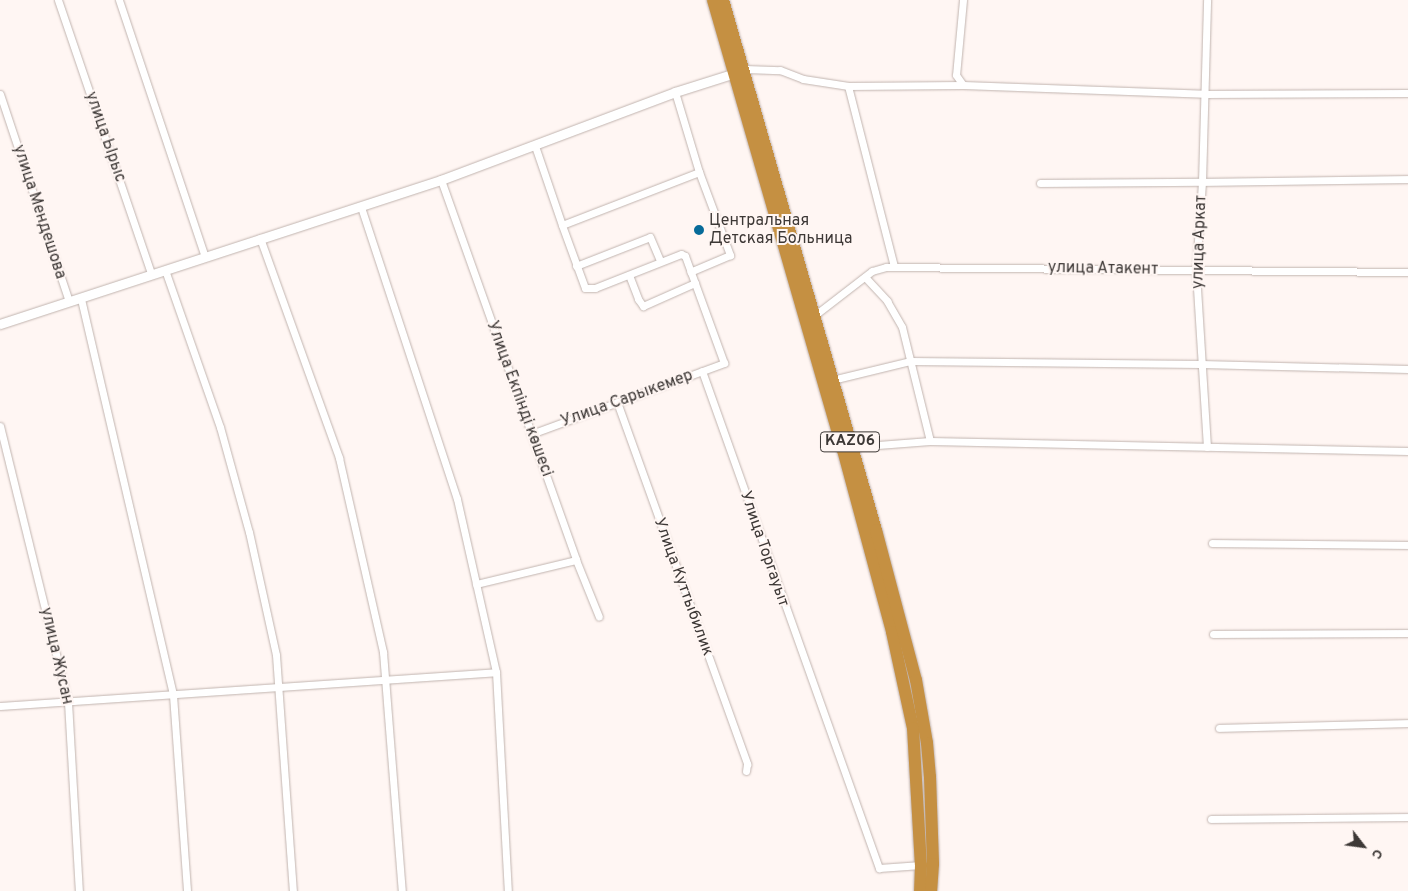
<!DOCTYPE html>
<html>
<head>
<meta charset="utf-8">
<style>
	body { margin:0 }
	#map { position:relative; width:1408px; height:891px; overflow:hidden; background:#fff6f3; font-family:Overpass,sans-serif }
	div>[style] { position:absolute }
	.roads { filter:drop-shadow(0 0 1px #c1b4af) drop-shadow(0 0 1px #c1b4af) }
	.street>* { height:7px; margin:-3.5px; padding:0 3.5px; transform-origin:3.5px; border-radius:3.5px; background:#fff }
	.secondary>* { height:9px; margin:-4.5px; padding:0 4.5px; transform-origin:4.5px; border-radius:4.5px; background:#fff }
	.highway>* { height:12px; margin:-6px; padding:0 6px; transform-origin:6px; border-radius:6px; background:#c59042 }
	.dots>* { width:14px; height:14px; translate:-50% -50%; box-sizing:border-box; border:2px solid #fff6f3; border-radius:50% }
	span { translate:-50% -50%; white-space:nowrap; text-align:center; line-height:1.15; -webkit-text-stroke:4px #fff6f3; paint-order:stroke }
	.shield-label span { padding:1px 4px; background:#fff6f3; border:1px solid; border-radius:4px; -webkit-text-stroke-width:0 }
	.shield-label { font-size:15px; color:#3d3836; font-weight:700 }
	.street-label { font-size:16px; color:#3d3836 }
	.poi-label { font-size:16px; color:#3d3836 }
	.left { translate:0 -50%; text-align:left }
	.north { position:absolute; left:1338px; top:821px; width:50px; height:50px; -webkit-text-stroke:4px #fff6f3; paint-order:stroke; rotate:120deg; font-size:14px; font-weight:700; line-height:20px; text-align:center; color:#3d3836 }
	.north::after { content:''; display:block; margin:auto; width:18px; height:22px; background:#3d3836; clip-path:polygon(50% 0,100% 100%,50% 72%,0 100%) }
</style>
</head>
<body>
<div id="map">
	<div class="roads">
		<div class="street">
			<i style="left:58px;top:0;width:288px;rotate:71.2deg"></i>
			<i style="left:119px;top:0;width:271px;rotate:71.5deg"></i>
			<i style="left:963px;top:0;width:75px;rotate:95.3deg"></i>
			<i style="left:956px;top:75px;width:12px;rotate:55deg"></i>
			<i style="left:745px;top:69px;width:35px;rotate:2deg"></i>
			<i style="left:780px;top:70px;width:25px;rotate:21deg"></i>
			<i style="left:803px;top:79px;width:46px;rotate:8.8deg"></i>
			<i style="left:848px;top:86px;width:115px;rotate:-0.5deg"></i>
			<i style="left:963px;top:85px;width:241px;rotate:2.1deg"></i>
			<i style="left:1204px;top:94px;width:204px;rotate:-0.3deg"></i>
			<i style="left:848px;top:86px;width:186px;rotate:75.7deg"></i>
			<i style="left:675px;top:92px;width:84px;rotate:73.3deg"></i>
			<i style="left:699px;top:172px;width:89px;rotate:69.5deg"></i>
			<i style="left:730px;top:255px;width:43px;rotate:157deg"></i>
			<i style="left:0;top:94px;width:218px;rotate:71.6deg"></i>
			<i style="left:535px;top:146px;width:83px;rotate:71.1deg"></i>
			<i style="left:441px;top:180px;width:403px;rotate:70.4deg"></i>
			<i style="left:576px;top:560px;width:61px;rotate:68deg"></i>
			<i style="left:1040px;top:183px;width:162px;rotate:-0.4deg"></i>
			<i style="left:1202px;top:182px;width:182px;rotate:-88.4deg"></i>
			<i style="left:361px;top:207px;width:307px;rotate:71.8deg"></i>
			<i style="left:457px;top:499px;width:177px;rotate:77.3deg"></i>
			<i style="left:496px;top:672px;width:219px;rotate:86.9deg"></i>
			<i style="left:260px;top:238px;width:234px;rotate:70.2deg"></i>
			<i style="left:339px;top:458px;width:199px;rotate:77.2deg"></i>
			<i style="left:383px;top:652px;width:240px;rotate:85.5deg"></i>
			<i style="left:576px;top:266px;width:79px;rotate:-21.4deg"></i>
			<i style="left:650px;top:237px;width:26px;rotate:67deg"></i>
			<i style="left:165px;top:270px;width:166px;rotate:70.7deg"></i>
			<i style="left:220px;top:427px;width:109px;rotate:74.6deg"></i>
			<i style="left:249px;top:532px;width:126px;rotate:77.6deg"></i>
			<i style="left:276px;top:655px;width:237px;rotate:85.9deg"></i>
			<i style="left:629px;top:275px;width:26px;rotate:69deg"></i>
			<i style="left:638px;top:299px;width:9px;rotate:54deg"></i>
			<i style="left:643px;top:306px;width:57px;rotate:-23.9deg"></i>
			<i style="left:865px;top:277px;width:33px;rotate:47deg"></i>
			<i style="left:887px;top:301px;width:30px;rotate:60deg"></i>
			<i style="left:902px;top:327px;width:117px;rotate:76.2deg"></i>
			<i style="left:81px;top:299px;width:407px;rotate:76.9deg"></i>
			<i style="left:173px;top:695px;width:196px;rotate:85.9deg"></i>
			<i style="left:815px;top:315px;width:72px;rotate:-37.7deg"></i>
			<i style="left:872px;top:271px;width:15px;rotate:-16deg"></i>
			<i style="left:886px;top:267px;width:522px;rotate:0.55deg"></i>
			<i style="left:702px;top:371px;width:528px;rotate:70.4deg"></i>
			<i style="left:879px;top:868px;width:42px;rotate:-4.1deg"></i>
			<i style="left:832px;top:380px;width:80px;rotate:-13.7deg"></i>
			<i style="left:910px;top:361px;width:291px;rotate:0.6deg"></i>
			<i style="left:1201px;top:364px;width:207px;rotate:1.4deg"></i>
			<i style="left:617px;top:402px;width:385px;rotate:70.2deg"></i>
			<i style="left:747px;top:764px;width:7px;rotate:98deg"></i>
			<i style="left:0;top:426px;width:284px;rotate:76.2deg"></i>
			<i style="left:68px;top:702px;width:189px;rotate:86.7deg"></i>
			<i style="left:531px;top:434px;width:206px;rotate:-20.2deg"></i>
			<i style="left:724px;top:363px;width:114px;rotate:-110deg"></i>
			<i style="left:685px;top:256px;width:4px;rotate:-153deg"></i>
			<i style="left:681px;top:254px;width:92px;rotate:158.4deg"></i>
			<i style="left:595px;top:288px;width:10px;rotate:180deg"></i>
			<i style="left:585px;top:288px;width:67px;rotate:-110.1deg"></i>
			<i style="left:562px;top:225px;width:147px;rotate:-21.1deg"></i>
			<i style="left:852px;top:447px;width:78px;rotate:-4.4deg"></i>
			<i style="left:930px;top:441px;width:478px;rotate:1.2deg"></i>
			<i style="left:1207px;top:447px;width:177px;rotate:-93.6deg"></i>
			<i style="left:1196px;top:270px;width:88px;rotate:-86.1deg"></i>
			<i style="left:1202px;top:182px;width:206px;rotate:-0.8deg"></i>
			<i style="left:1212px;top:543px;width:196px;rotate:0.6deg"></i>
			<i style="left:476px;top:584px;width:103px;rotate:-13.5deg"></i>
			<i style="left:1213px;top:634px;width:195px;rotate:-0.3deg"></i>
			<i style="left:0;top:706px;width:497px;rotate:-3.9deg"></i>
			<i style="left:1219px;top:728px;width:189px;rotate:-1.5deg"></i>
			<i style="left:1211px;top:819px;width:197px;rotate:-0.6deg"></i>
		</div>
		<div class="secondary">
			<i style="left:0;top:324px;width:464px;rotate:-18.1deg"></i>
			<i style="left:441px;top:180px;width:250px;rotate:-20.6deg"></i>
			<i style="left:675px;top:92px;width:66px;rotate:-17.6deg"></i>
		</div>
		<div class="highway">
			<i style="left:713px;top:0;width:468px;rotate:73.9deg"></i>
			<i style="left:843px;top:450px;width:188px;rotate:74.9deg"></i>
			<i style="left:892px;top:632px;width:98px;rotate:77.7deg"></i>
			<i style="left:913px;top:728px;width:137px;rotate:86.7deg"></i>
			<i style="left:921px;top:865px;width:26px;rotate:92deg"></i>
			<i style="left:723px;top:0;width:552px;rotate:73.9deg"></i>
			<i style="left:876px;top:530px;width:155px;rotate:75.1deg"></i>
			<i style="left:916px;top:680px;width:64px;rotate:80.1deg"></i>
			<i style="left:927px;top:743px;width:34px;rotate:85deg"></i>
			<i style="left:930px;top:777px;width:87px;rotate:88deg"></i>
			<i style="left:933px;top:864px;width:27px;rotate:94deg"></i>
		</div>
	</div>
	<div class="dots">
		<i style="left:699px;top:230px;background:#076b99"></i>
	</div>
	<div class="shield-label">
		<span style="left:850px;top:442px">KАZ06</span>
	</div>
	<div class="street-label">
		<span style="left:105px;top:137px;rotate:71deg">улица Ырыс</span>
		<span style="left:39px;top:212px;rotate:72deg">улица Мендешова</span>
		<span style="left:1200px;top:242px;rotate:-88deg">улица Аркат</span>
		<span style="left:1103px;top:269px;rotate:1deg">улица Атакент</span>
		<span style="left:519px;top:399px;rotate:70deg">Улица Екпінді көшесі</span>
		<span style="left:627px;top:399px;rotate:-20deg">Улица Сарыкемер</span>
		<span style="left:764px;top:549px;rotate:71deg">Улица Торгауыт</span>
		<span style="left:683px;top:587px;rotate:70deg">Улица Куттыбилик</span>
		<span style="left:56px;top:656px;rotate:77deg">улица Жусан</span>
	</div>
	<div class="poi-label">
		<span class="left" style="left:709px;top:230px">Центральная<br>Детская Больница</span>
	</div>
	<div class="north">С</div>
</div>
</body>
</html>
